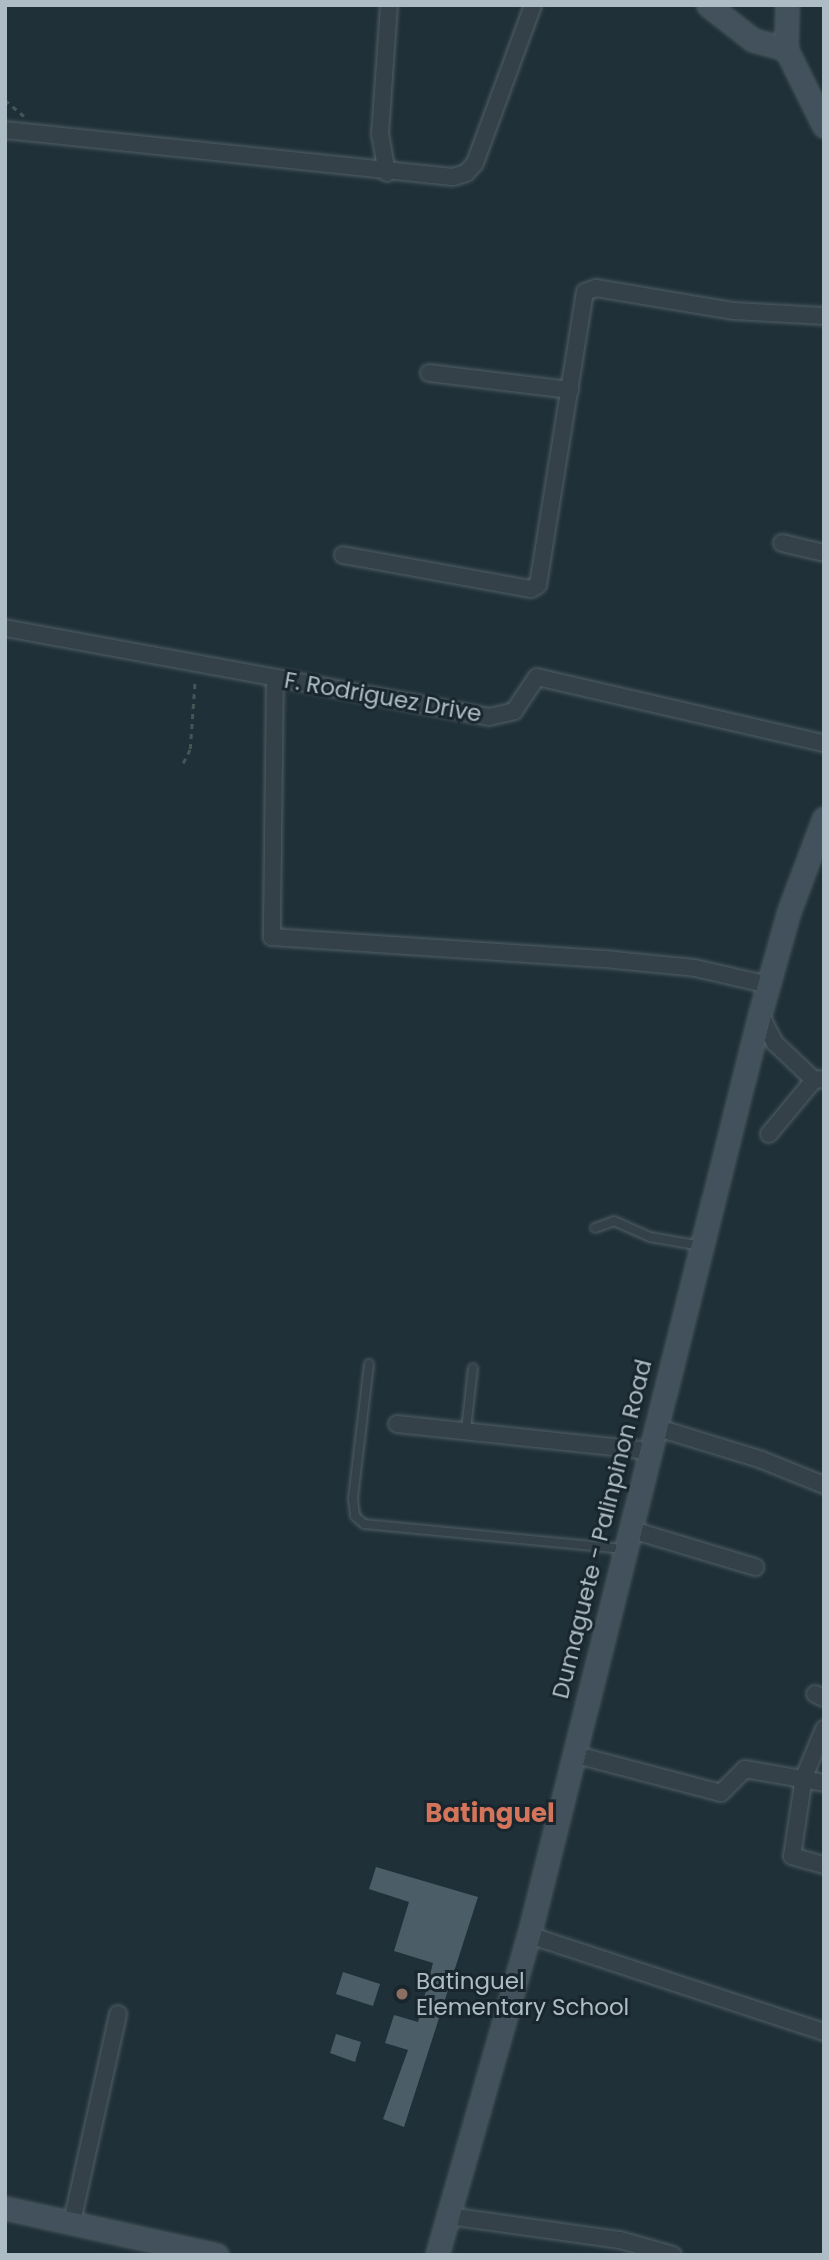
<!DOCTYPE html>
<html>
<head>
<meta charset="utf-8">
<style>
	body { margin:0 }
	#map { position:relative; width:829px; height:2260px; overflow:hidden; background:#203038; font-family:Poppins,sans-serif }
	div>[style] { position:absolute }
	.building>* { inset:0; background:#4b5d67 }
	.path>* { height:2.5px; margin-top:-1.25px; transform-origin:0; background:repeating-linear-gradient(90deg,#425755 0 5px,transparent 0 10px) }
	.roads { filter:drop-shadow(0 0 2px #515f66) drop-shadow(0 0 2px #515f66) }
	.lane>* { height:8px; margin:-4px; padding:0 4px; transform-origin:4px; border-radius:4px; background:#344148 }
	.street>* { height:16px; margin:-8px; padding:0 8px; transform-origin:8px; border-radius:8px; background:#344148 }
	.secondary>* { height:21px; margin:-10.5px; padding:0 10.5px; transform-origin:10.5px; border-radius:10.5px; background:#42515b }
	.dots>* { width:19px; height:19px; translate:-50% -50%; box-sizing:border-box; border:4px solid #19262d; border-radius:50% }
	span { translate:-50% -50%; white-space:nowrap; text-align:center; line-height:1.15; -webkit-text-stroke:6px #19262d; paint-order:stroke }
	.street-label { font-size:23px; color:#aebcc5 }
	.poi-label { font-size:23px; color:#aebcc5 }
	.left { translate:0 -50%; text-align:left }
	.quarter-label { font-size:26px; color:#d3745b; font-weight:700 }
	.frame { position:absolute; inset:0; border:7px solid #aebcc5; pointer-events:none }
</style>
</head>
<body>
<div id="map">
	<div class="building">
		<i style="clip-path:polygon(376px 1867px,478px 1897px,404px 2127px,383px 2119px,408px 2050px,385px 2043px,394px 2015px,418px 2022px,433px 1963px,394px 1951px,409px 1902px,369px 1889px)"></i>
		<i style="clip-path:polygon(343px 1972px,380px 1984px,373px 2006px,336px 1994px)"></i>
		<i style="clip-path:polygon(336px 2034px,361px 2042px,355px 2062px,330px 2053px)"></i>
	</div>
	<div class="path">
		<i style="left:5px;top:100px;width:25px;rotate:40deg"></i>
		<i style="left:183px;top:763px;width:16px;rotate:-63deg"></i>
		<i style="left:190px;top:749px;width:69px;rotate:-85.9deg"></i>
	</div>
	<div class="roads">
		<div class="lane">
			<i style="left:595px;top:1228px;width:20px;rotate:-20deg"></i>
			<i style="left:614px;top:1221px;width:39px;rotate:24deg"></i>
			<i style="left:650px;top:1237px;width:52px;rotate:10deg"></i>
			<i style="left:369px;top:1364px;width:136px;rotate:96.8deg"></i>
			<i style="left:353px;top:1499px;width:17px;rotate:83deg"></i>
			<i style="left:355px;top:1516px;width:12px;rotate:42deg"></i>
			<i style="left:364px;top:1524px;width:261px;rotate:5.5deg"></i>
			<i style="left:466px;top:1430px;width:62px;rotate:-83.6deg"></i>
		</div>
		<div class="street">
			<i style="left:5px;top:130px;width:450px;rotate:6deg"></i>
			<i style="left:453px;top:177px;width:14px;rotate:-17deg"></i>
			<i style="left:466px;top:173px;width:13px;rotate:-48deg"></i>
			<i style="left:475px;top:163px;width:168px;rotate:-69.8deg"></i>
			<i style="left:387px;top:173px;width:40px;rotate:-100deg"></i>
			<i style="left:380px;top:134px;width:129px;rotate:-86deg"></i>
			<i style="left:429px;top:373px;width:142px;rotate:6.9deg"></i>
			<i style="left:782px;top:543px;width:43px;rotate:13.4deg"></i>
			<i style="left:343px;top:555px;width:191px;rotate:10.3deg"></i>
			<i style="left:531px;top:589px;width:8px;rotate:-30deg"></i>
			<i style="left:538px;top:585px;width:297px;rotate:-80.9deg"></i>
			<i style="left:585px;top:292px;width:12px;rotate:-20deg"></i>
			<i style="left:596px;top:288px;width:140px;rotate:9.5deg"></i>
			<i style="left:734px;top:311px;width:90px;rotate:3.2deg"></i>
			<i style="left:5px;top:628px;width:492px;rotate:10.4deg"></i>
			<i style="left:489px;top:717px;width:26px;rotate:-13deg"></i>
			<i style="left:514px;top:711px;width:41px;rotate:-55.9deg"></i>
			<i style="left:537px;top:677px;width:294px;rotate:13deg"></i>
			<i style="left:275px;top:678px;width:259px;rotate:90.7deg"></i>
			<i style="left:272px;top:937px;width:343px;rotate:3.8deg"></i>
			<i style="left:614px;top:960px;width:81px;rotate:5.6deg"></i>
			<i style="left:695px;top:968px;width:76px;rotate:12.9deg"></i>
			<i style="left:760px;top:1014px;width:33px;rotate:63deg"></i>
			<i style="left:775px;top:1043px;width:54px;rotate:43.5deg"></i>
			<i style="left:769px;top:1134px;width:70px;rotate:-50.2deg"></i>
			<i style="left:814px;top:1080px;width:10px;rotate:-6deg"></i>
			<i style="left:397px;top:1424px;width:252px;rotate:6.1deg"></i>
			<i style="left:655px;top:1427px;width:112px;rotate:17.1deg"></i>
			<i style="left:762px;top:1460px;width:67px;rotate:22deg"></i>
			<i style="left:629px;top:1529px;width:132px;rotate:16.8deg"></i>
			<i style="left:815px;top:1694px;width:10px;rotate:24deg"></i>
			<i style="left:824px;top:1729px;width:52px;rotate:112.6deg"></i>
			<i style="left:804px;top:1777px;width:80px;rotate:98.6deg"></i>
			<i style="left:792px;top:1856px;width:33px;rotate:16deg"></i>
			<i style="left:573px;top:1754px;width:153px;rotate:14.8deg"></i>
			<i style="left:721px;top:1793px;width:34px;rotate:-45deg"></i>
			<i style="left:745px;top:1769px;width:80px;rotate:10deg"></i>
			<i style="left:529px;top:1935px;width:311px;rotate:18.2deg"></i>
			<i style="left:449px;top:2216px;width:173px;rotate:8deg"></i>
			<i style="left:620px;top:2240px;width:55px;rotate:15.8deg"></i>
			<i style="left:72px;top:2222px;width:213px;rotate:-77.5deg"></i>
		</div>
		<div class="secondary">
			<i style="left:708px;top:5px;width:57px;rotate:37.9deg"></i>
			<i style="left:753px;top:40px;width:34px;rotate:15deg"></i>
			<i style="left:787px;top:5px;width:44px;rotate:91.3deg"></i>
			<i style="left:786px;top:49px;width:86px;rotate:63.7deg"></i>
			<i style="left:5px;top:2208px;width:217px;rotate:12.5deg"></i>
			<i style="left:437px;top:2255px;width:333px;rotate:-74deg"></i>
			<i style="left:529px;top:1935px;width:950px;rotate:-75.92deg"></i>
			<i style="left:760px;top:1014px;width:107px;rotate:-74.3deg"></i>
			<i style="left:789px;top:911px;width:99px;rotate:-69.4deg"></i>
		</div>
	</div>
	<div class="dots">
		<i style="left:402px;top:1994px;background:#8d6e63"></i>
	</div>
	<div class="street-label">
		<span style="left:383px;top:697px;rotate:10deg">F. Rodriguez Drive</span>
		<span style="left:602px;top:1529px;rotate:-76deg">Dumaguete - Palinpinon Road</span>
	</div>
	<div class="poi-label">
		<span class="left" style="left:416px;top:1994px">Batinguel<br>Elementary School</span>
	</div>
	<div class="quarter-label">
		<span style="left:490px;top:1814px">Batinguel</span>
	</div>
	<div class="frame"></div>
</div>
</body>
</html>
